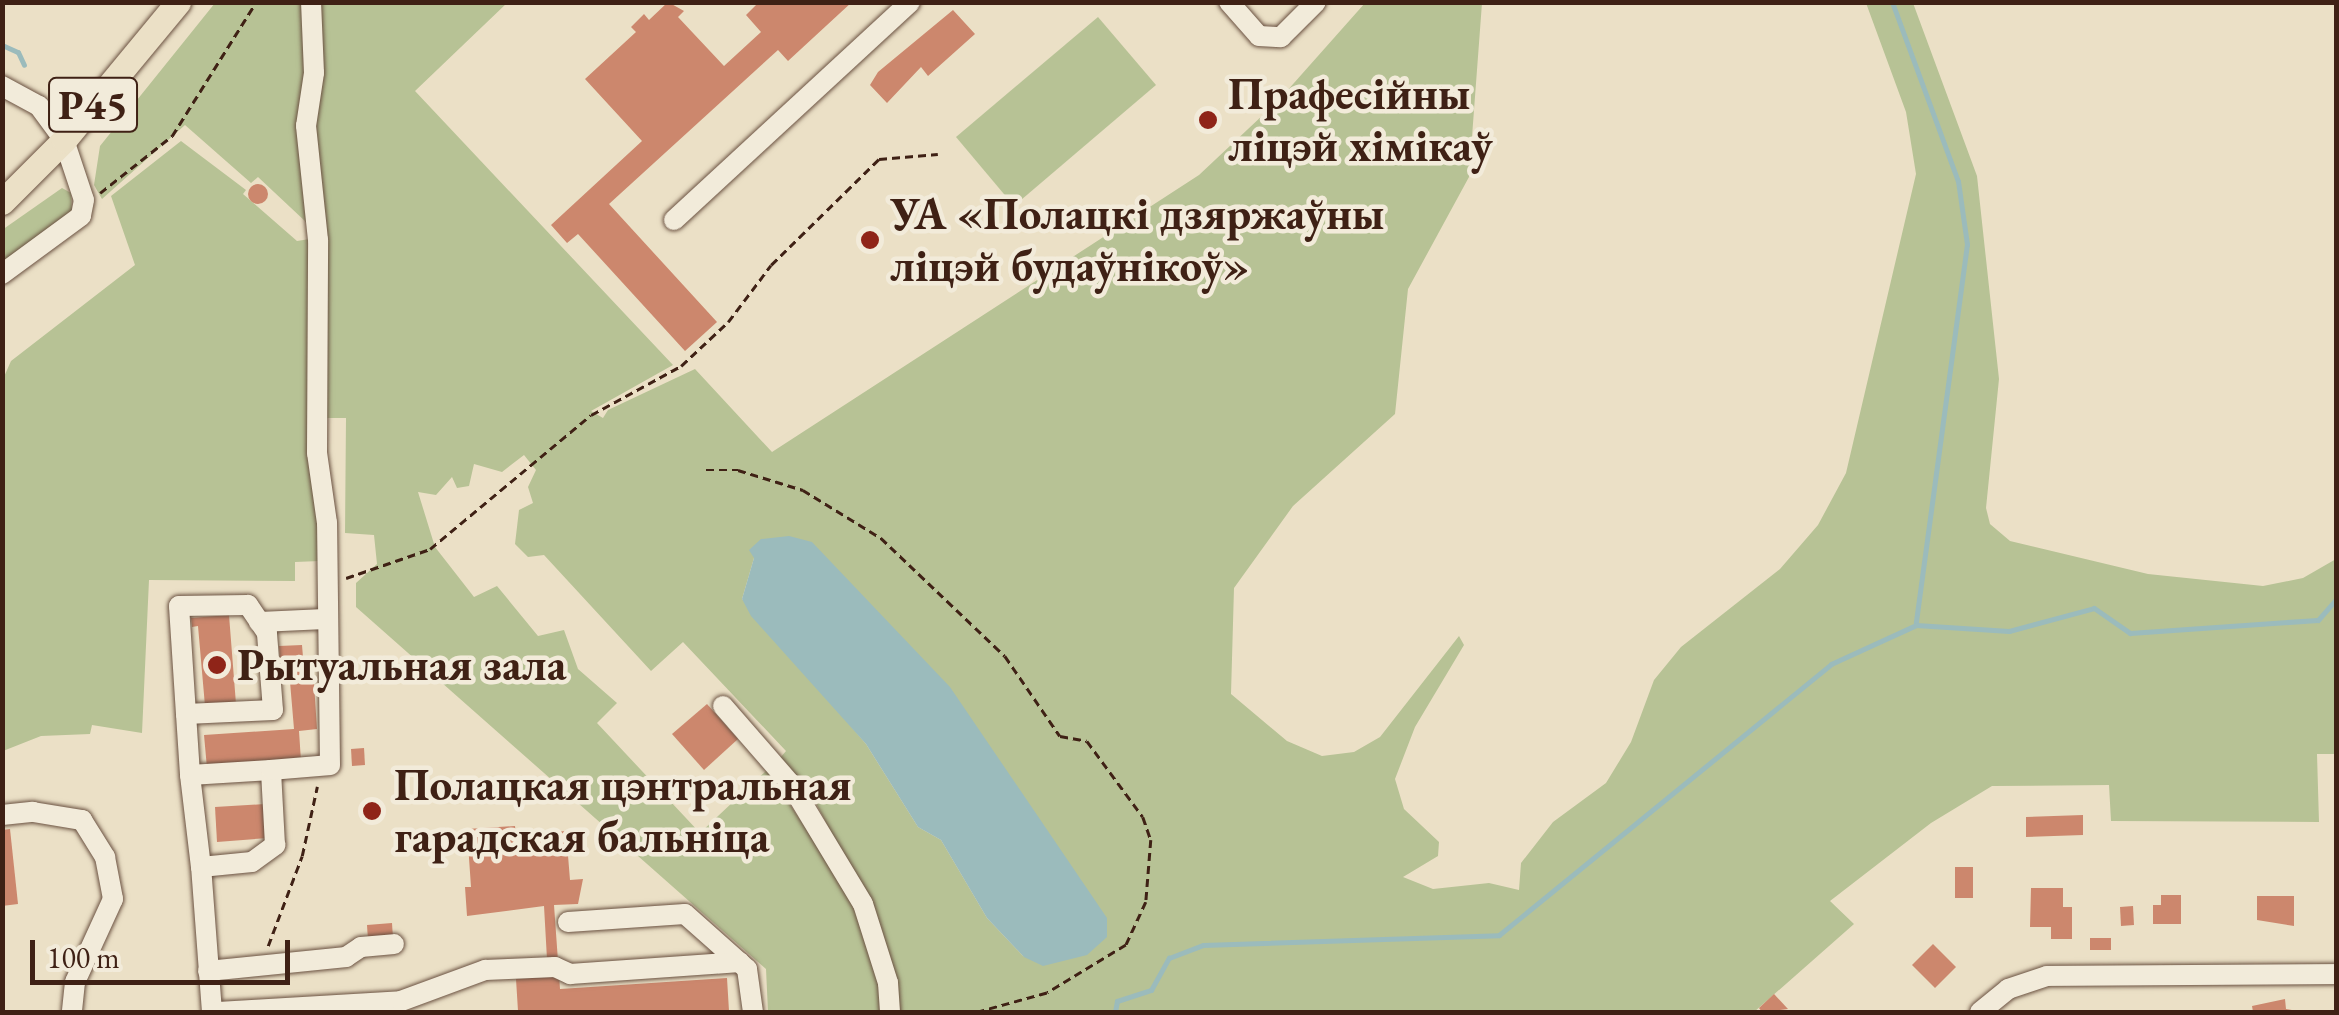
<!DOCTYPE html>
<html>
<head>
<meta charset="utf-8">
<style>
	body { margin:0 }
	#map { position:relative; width:2339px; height:1015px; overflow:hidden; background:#ebe0c6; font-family:"EB Garamond",serif }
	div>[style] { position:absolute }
	.green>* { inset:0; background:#b7c295 }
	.water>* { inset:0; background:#9bbbbc }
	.stream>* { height:5px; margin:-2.5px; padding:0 2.5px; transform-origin:2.5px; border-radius:2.5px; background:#9bbbbc }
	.building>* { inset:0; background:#cc876d }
	.round { border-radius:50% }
	.path>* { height:2.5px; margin-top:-1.25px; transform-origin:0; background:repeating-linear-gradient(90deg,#3f2115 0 8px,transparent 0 13px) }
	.roads { filter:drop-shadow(0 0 2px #6a5141) drop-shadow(0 0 2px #6a5141) }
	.minor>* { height:20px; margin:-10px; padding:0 10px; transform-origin:10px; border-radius:10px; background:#f2ebda }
	.major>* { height:25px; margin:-12.5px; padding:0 12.5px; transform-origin:12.5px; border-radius:12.5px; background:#ebe0c6 }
	.dots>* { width:28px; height:28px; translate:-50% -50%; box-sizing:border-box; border:5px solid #f2ebda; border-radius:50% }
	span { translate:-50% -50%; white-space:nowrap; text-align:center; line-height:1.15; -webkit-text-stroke:9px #f2ebda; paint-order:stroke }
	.shield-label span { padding:2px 8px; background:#f2ebda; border:2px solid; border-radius:8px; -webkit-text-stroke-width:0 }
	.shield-label { font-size:42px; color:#3f2115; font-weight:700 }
	.poi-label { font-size:45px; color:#3f2115; font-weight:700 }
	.left { translate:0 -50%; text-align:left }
	.frame { position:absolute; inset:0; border:5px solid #3f2115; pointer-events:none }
	.scale { position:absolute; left:30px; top:940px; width:260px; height:45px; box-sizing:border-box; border:5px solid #3f2115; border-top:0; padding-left:12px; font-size:30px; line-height:35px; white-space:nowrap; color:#3f2115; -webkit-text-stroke:8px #f2ebda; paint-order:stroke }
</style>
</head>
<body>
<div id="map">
	<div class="green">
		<i style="clip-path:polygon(evenodd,215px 3px,507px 3px,415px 91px,673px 365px,591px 411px,603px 418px,608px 410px,695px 369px,772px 452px,1199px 175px,1278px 101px,1365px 3px,1482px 3px,1469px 177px,1408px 289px,1395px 414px,1293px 506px,1234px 588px,1231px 694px,1287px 741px,1322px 756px,1354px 752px,1380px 737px,1459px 636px,1464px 645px,1415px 727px,1395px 779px,1404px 809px,1439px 842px,1438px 856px,1403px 877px,1433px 889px,1489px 883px,1519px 890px,1521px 863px,1553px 822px,1606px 783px,1631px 742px,1654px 680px,1681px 647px,1780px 569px,1818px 525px,1846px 473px,1916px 174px,1906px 112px,1866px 3px,1913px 3px,1977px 176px,1999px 379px,1986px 508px,1990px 524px,2010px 541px,2148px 574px,2263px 586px,2303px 578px,2336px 559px,2336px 754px,2317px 754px,2319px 822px,2111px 821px,2109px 785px,1992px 786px,1931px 823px,1830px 901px,1854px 924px,1754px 1012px,897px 1012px,868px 902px,811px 794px,780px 758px,786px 751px,683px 642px,651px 671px,544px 555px,528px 557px,515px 544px,519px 510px,533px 503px,528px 487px,536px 470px,524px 455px,502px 472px,474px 464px,469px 486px,457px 488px,452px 477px,436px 495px,418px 492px,435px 547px,474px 597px,497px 586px,538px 636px,564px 630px,578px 669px,617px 703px,597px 723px,700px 833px,767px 770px,857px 906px,884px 984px,883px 1012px,768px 1012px,766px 969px,356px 607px,356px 583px,377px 564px,374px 535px,345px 533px,346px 418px,327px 418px,320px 561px,295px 562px,295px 581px,149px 580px,142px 733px,92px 725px,90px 734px,41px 736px,3px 751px,3px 379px,11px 361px,135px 265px,111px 196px,181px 141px,246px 190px,243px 194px,297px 241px,322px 237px,258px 177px,251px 183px,185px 125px,102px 199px,94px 185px,100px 146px,215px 3px,754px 558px,1024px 957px,987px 918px,941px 840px,918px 827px,866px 744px,742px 599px,754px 558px)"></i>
		<i style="clip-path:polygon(1098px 17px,1156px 85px,1014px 206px,956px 137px)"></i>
		<i style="clip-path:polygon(62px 188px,71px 193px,72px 210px,3px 266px,2px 230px)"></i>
	</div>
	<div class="water">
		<i style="clip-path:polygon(789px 536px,812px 542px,950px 687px,1107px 918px,1107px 937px,1087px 955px,1043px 966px,1024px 957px,987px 918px,941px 840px,918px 827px,866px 744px,751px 616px,742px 599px,754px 558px,749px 550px,761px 539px)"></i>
	</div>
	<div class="stream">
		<i style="left:1892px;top:2px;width:191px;rotate:69.8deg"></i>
		<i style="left:1958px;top:181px;width:64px;rotate:81.9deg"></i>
		<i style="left:1967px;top:244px;width:382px;rotate:97.7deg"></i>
		<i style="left:2px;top:45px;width:17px;rotate:24deg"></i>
		<i style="left:18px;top:52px;width:14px;rotate:65deg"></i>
		<i style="left:1115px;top:1012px;width:11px;rotate:-80deg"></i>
		<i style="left:1117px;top:1001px;width:36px;rotate:-18deg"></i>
		<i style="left:1151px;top:990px;width:37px;rotate:-61deg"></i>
		<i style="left:1169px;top:958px;width:36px;rotate:-21deg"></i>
		<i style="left:1203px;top:945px;width:296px;rotate:-1.9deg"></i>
		<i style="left:1499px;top:935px;width:429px;rotate:-39.2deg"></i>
		<i style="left:1831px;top:664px;width:94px;rotate:-24.6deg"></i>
		<i style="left:1916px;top:625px;width:93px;rotate:3.7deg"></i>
		<i style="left:2009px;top:631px;width:88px;rotate:-15.1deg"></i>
		<i style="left:2094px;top:608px;width:44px;rotate:34.8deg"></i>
		<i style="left:2130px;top:633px;width:188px;rotate:-4deg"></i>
		<i style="left:2318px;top:620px;width:28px;rotate:-49deg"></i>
	</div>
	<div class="building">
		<i style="clip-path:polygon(668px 2px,684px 11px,678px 17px,724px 66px,761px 32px,746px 15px,759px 2px,852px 2px,788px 61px,778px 50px,609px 204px,717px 322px,685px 351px,578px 234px,567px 243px,551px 225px,642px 141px,585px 79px,636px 32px,631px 27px,644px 14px,649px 20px)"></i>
		<i style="clip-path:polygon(953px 10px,975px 34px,928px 76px,921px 67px,887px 103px,870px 85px,878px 72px)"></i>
		<i class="round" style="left:248px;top:184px;width:20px;height:20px"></i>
		<i style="clip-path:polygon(229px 615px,236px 704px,205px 706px,198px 626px,192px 627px,191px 618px)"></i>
		<i style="clip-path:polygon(302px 645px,304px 669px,313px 668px,317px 729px,299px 731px,301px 761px,207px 768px,204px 735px,294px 729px,289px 670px,281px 671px,279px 646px)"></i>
		<i style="clip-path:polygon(707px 704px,738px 739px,704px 770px,672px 734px)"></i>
		<i style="clip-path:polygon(364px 748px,365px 765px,352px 766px,351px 749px)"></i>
		<i style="clip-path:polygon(265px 804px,268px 838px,217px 842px,215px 807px)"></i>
		<i style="clip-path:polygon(2083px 815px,2083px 835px,2026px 837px,2026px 817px)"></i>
		<i style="clip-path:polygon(515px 826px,516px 835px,566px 831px,570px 880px,583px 879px,578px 904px,554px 905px,560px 989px,727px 978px,729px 1011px,518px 1011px,516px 979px,548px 977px,544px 906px,467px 916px,465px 887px,471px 887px,467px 829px)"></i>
		<i style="clip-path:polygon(10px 829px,18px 904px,2px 906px,2px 830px)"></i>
		<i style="clip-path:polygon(1955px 867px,1973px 867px,1973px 898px,1955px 898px)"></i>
		<i style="clip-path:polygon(2031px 888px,2063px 888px,2063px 907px,2072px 907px,2072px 939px,2051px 939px,2051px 927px,2030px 927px)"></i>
		<i style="clip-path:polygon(2161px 895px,2181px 895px,2181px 924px,2153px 924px,2153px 905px,2161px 905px)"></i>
		<i style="clip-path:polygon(2257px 896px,2294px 896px,2294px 926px,2257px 920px)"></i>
		<i style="clip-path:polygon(2133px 906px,2134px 925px,2121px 926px,2120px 907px)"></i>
		<i style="clip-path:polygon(392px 923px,393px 938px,368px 940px,367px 925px)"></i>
		<i style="clip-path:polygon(2090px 938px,2111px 938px,2111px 950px,2090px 950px)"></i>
		<i style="clip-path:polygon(1933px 944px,1956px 967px,1935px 988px,1912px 965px)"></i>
		<i style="clip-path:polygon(1774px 994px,1788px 1009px,1762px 1012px,1759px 1008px)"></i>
		<i style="clip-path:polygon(2285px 999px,2286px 1009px,2304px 1012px,2253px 1012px,2252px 1006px)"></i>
	</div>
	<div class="path">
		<i style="left:100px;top:193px;width:92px;rotate:-38.4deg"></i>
		<i style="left:172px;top:136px;width:158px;rotate:-57.9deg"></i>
		<i style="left:706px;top:470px;width:32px"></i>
		<i style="left:738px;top:470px;width:68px;rotate:17.1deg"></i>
		<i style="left:803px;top:490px;width:92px;rotate:31.6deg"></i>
		<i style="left:881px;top:538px;width:171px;rotate:43.6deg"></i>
		<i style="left:1005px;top:656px;width:97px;rotate:55.5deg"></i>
		<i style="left:1060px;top:736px;width:27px;rotate:10deg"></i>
		<i style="left:1087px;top:741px;width:94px;rotate:53.6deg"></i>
		<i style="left:1143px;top:817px;width:24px;rotate:71deg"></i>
		<i style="left:1151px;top:840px;width:62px;rotate:94.6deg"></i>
		<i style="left:1146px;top:902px;width:47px;rotate:114.9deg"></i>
		<i style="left:1126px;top:945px;width:92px;rotate:148.7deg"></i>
		<i style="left:1047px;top:993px;width:72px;rotate:164.6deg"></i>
		<i style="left:346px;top:578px;width:89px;rotate:-19deg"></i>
		<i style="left:430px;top:549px;width:209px;rotate:-39.8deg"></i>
		<i style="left:591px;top:415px;width:102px;rotate:-28.6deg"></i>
		<i style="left:681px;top:366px;width:64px;rotate:-43.1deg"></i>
		<i style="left:728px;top:322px;width:71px;rotate:-53deg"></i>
		<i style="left:771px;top:265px;width:151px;rotate:-44.5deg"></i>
		<i style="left:879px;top:159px;width:59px;rotate:-4.8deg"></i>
		<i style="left:268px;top:946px;width:96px;rotate:-69.3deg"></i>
		<i style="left:302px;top:856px;width:71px;rotate:-77.7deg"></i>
	</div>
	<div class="roads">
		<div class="minor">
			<i style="left:1229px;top:2px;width:45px;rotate:48.6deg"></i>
			<i style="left:1259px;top:36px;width:22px;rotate:3deg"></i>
			<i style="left:1281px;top:37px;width:49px;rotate:-45deg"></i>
			<i style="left:2px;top:86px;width:42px;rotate:28.4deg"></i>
			<i style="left:39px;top:106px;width:42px;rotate:53.7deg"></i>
			<i style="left:64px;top:140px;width:63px;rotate:71.6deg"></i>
			<i style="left:84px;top:200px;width:16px;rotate:101deg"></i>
			<i style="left:81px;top:216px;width:98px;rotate:143.7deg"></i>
			<i style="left:674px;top:220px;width:321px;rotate:-42.7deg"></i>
			<i style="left:259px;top:622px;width:67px;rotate:-2.6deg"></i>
			<i style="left:723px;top:706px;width:102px;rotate:49deg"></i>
			<i style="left:790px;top:783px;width:141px;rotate:58.9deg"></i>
			<i style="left:863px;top:904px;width:83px;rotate:72.4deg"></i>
			<i style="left:888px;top:983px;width:29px;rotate:86deg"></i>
			<i style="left:186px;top:714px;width:87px;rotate:-2.6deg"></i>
			<i style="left:273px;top:710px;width:77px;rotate:-94.5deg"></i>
			<i style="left:267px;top:633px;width:34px;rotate:-124deg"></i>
			<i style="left:248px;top:605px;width:69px;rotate:179.2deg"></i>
			<i style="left:179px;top:606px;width:108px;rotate:86.3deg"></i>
			<i style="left:186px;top:714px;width:61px;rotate:86.2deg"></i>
			<i style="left:190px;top:775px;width:93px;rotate:83.2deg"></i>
			<i style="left:190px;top:775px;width:81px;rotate:-3.5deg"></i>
			<i style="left:2px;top:815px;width:31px;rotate:-6deg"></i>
			<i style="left:33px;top:812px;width:50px;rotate:9.3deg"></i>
			<i style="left:82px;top:820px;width:44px;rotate:58.1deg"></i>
			<i style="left:105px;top:857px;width:43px;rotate:79.2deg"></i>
			<i style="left:113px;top:899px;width:91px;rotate:114.6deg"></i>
			<i style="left:75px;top:982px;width:30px;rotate:96deg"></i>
			<i style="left:568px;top:922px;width:117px;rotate:-3.9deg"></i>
			<i style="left:685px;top:914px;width:83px;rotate:41.6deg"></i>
			<i style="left:747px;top:969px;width:43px;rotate:82.1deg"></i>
			<i style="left:208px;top:971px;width:139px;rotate:-5.8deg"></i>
			<i style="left:346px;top:957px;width:18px;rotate:-34deg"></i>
			<i style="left:361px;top:947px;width:33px;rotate:-5deg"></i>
			<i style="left:212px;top:1012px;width:145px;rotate:-94.3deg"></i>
			<i style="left:201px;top:867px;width:51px;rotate:-5.6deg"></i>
			<i style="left:252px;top:862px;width:29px;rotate:-36deg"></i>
			<i style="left:275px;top:845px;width:75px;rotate:-93.1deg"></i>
			<i style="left:271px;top:770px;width:59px;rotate:-4.8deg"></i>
			<i style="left:330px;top:765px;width:242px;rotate:-90.7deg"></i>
			<i style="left:327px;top:523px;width:71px;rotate:-98.1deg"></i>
			<i style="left:317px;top:453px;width:213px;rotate:-89.7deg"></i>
			<i style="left:318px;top:240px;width:115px;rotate:-96deg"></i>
			<i style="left:306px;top:126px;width:54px;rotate:-81.4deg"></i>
			<i style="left:314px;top:73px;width:71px;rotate:-92.4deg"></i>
			<i style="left:218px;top:1012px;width:183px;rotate:-3.4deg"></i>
			<i style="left:401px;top:1001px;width:90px;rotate:-20.3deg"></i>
			<i style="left:485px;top:970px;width:70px;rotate:-2.5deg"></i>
			<i style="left:555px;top:967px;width:17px;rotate:25deg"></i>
			<i style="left:570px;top:974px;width:170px;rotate:-4deg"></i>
			<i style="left:1980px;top:1012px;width:36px;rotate:-39deg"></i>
			<i style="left:2008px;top:989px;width:41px;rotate:-18.4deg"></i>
			<i style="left:2047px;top:976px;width:289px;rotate:-0.4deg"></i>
		</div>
		<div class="major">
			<i style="left:2px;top:202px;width:88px;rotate:-45deg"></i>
			<i style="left:64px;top:140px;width:179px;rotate:-50.4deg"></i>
		</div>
	</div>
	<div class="dots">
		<i style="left:1208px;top:120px;background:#8f2418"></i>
		<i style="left:870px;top:240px;background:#8f2418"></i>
		<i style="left:217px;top:665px;background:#8f2418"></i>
		<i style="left:372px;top:811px;background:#8f2418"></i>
	</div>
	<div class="shield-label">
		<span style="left:93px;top:105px">Р45</span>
	</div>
	<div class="poi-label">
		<span class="left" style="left:1228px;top:120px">Прафесійны<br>ліцэй хімікаў</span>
		<span class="left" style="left:890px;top:240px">УА «Полацкі дзяржаўны<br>ліцэй будаўнікоў»</span>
		<span class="left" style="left:237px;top:665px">Рытуальная зала</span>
		<span class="left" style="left:394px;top:811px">Полацкая цэнтральная<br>гарадская бальніца</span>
	</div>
	<div class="frame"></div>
	<div class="scale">100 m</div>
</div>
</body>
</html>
